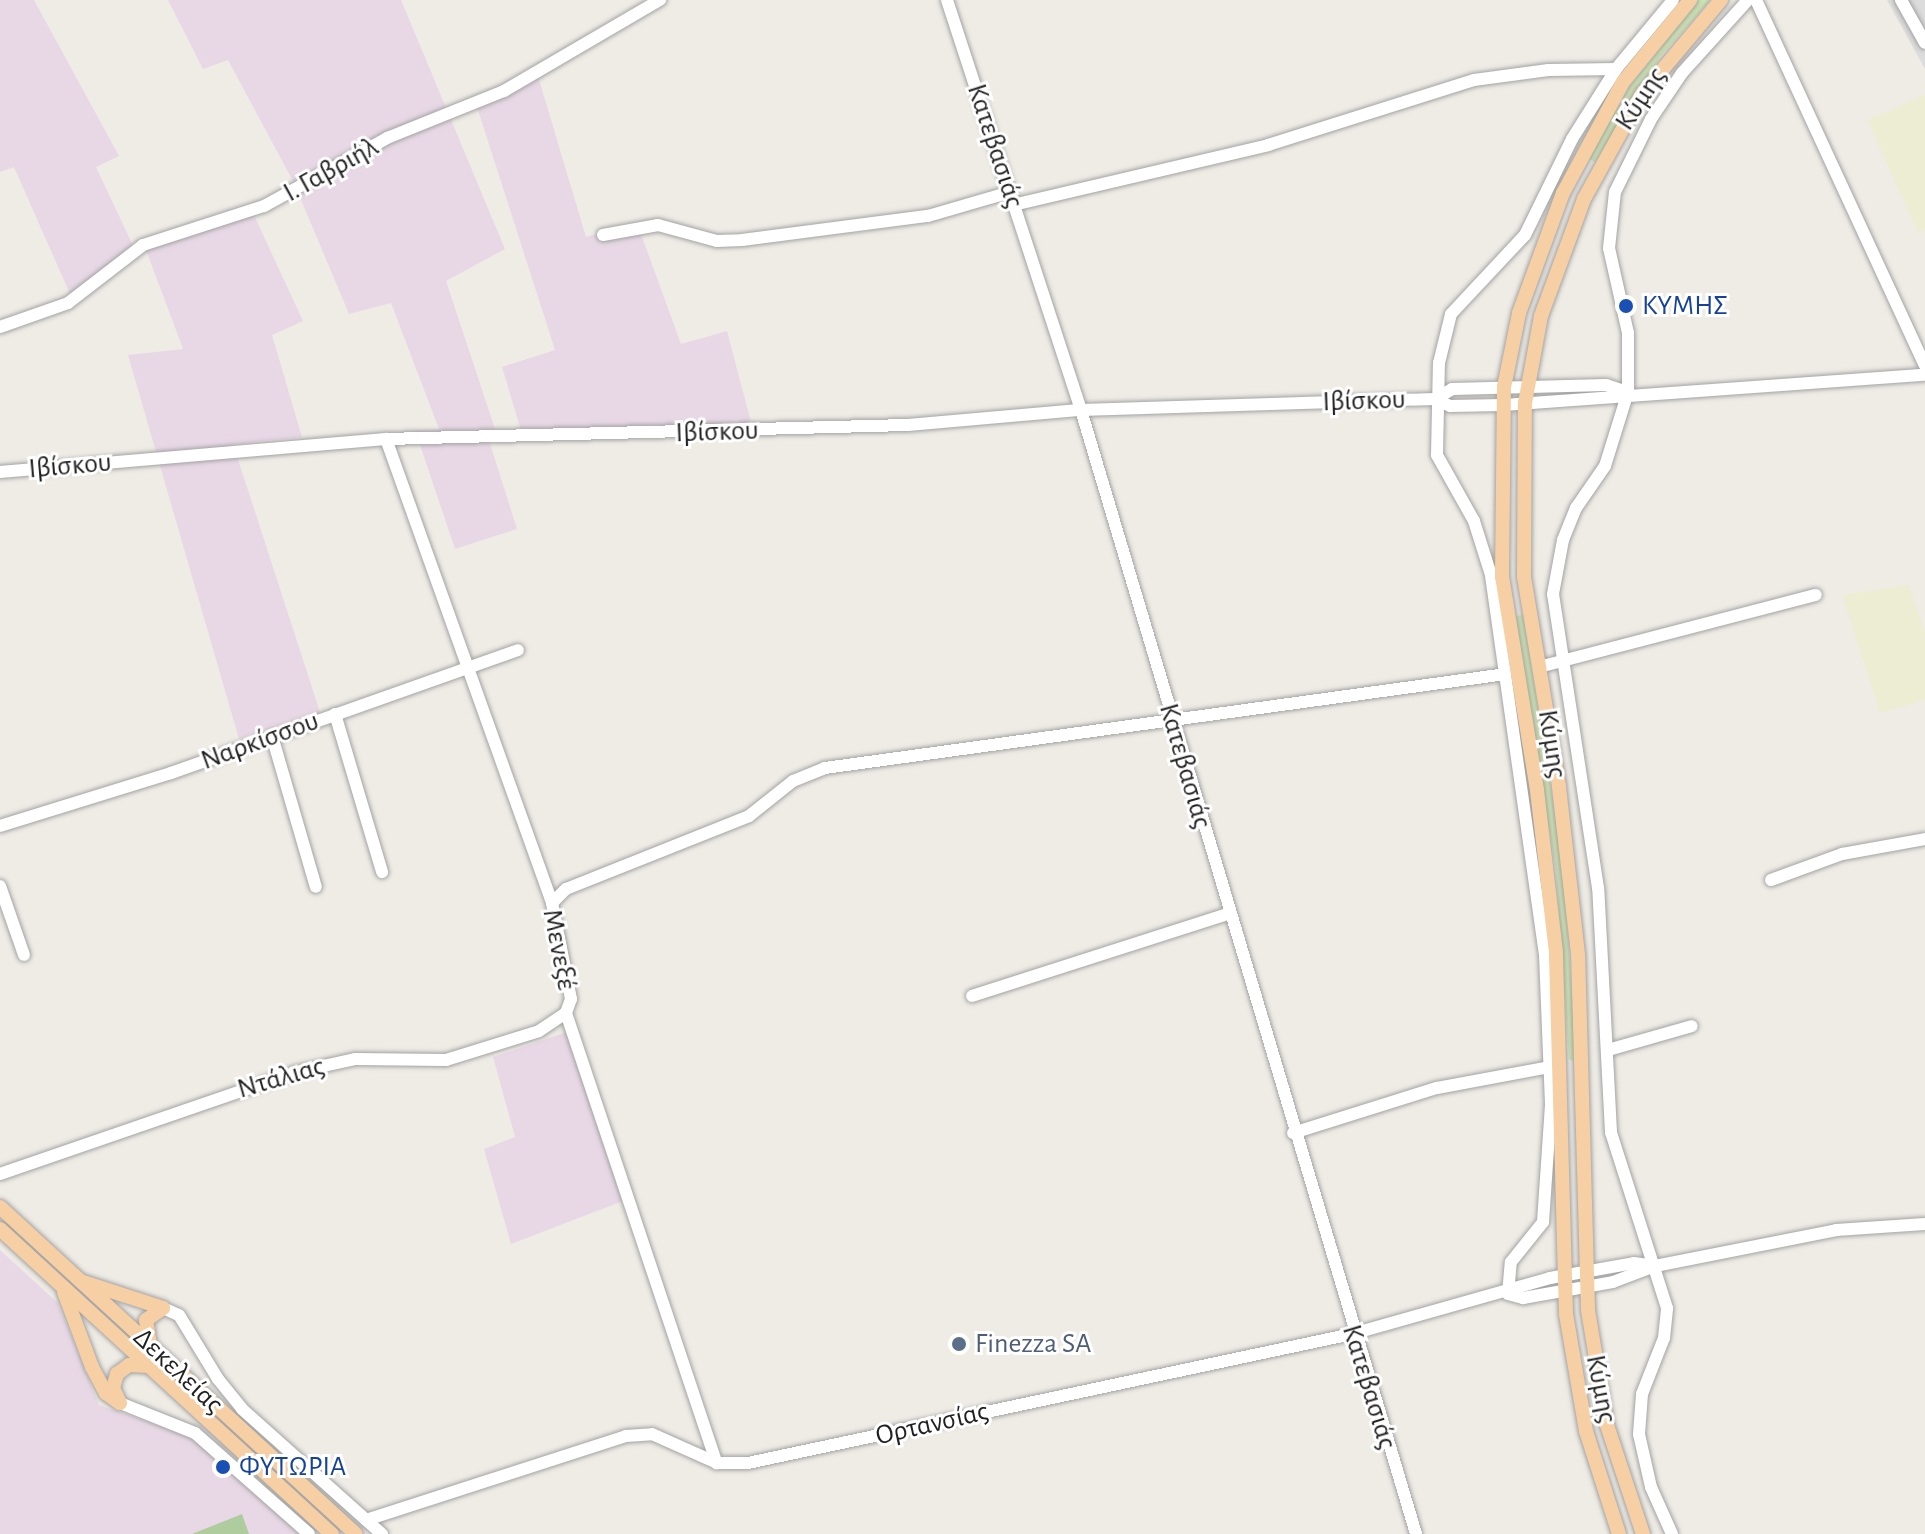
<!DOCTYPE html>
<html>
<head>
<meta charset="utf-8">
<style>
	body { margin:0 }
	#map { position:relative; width:1925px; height:1534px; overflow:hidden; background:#efece6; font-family:"Alegreya Sans",sans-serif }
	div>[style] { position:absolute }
	.residential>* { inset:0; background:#dddcdc }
	.industrial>* { inset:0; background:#e8d8e6 }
	.farmland>* { inset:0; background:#ecedd3 }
	.grass>* { inset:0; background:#cde6af }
	.forest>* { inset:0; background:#aecc9d }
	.roads { filter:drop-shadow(0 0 2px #a3a3a3) drop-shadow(0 0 2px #a3a3a3) }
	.minor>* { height:12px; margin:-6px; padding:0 6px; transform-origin:6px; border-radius:6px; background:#fff }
	.major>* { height:14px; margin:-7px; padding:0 7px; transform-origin:7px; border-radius:7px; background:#f7cfa4 }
	.dots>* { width:22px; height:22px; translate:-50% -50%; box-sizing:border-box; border:4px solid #fff; border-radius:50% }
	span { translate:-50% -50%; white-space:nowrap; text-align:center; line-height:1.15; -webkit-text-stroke:6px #fff; paint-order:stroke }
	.street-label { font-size:28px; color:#1f1f1f }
	.transit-label { font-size:28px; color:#164399 }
	.left { translate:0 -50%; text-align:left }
	.service-label { font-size:28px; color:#4e5e75 }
</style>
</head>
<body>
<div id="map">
	<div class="residential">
		<i style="clip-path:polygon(1887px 0,1925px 0,1925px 69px)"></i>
	</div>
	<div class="industrial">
		<i style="clip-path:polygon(0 0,34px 0,119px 156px,96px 167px,137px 254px,74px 303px,14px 167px,0 172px)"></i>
		<i style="clip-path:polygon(168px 0,401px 0,505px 249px,446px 281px,495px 429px,486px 431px,517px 529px,455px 549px,415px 430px,439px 429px,391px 303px,349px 314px,294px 183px,228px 60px,203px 69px)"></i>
		<i style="clip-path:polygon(538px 76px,586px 237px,637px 223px,681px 344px,727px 331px,751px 422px,521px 430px,502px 367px,555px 350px,477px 107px)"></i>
		<i style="clip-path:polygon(253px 213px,303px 321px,272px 335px,302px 437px,233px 444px,320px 712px,239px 739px,128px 355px,183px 349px,146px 250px)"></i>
		<i style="clip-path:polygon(567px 1032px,623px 1201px,511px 1244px,484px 1149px,515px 1137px,493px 1057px)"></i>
		<i style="clip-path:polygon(0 1250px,58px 1303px,99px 1405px,209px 1443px,304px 1534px,0 1534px)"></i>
	</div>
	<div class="farmland">
		<i style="clip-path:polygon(1925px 95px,1925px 230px,1918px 233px,1867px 120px)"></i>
		<i style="clip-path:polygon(1909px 585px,1925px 632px,1925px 700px,1880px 713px,1842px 595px)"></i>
	</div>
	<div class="grass">
		<i style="clip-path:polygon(1699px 0,1710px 0,1660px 57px,1595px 162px,1588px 158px,1630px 86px)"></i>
		<i style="clip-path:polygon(1523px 615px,1564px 871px,1576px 1061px,1569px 1060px,1556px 871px,1515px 616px)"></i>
	</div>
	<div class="forest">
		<i style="clip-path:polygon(242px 1514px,249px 1534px,192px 1534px)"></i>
	</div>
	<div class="roads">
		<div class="minor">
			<i style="left:947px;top:0;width:431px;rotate:71.9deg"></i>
			<i style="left:1081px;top:410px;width:1173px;rotate:73.4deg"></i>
			<i style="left:1756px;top:0;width:402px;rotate:65.2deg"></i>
			<i style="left:1901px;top:0;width:49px;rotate:60.8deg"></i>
			<i style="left:1013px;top:205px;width:262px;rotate:-13.2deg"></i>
			<i style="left:1268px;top:145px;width:216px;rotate:-17.5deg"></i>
			<i style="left:1474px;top:80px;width:75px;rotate:-7.7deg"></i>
			<i style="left:1548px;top:70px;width:68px;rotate:-0.8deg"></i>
			<i style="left:603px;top:235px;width:56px;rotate:-10.3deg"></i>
			<i style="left:658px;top:225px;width:61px;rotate:15.2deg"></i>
			<i style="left:717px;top:241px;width:25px;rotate:-2deg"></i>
			<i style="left:742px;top:240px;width:188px;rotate:-7.4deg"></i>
			<i style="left:928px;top:216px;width:85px;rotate:-16.3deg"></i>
			<i style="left:0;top:327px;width:72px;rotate:-19.4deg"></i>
			<i style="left:68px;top:303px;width:95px;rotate:-37.7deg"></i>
			<i style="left:143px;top:245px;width:127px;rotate:-17.9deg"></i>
			<i style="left:264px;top:206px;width:141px;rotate:-28.9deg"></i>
			<i style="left:387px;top:138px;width:126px;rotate:-21.9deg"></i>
			<i style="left:504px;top:91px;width:181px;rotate:-30.3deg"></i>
			<i style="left:1435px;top:399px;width:20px;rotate:-30deg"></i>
			<i style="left:1452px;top:389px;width:154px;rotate:-1.5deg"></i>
			<i style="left:1606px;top:385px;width:23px;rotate:18deg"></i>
			<i style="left:386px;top:439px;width:493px;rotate:70.3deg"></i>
			<i style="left:552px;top:903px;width:98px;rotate:78.8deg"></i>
			<i style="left:571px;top:999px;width:15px;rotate:110deg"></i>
			<i style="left:566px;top:1013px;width:475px;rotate:71.5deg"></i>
			<i style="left:0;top:472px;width:387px;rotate:-4.9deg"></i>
			<i style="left:386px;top:439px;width:522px;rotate:-1.54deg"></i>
			<i style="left:908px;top:425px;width:174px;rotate:-5deg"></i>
			<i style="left:1081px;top:410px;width:354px;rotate:-1.8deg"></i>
			<i style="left:1435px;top:399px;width:17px;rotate:25deg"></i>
			<i style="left:1450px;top:406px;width:53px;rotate:-1.1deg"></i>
			<i style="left:1503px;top:405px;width:423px;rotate:-4.1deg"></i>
			<i style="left:1539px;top:667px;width:286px;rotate:-14.6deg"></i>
			<i style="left:335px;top:714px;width:165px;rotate:73.4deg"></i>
			<i style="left:272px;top:736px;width:157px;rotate:73.8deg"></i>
			<i style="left:0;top:826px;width:179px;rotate:-17.2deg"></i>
			<i style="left:171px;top:773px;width:368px;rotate:-19.5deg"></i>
			<i style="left:1771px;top:880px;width:76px;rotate:-20.1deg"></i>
			<i style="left:1842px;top:854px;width:84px;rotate:-10.2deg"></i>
			<i style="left:0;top:886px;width:73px;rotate:70.8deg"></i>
			<i style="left:552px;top:903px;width:20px;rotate:-45deg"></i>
			<i style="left:566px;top:889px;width:197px;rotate:-21.7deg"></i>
			<i style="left:749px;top:816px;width:56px;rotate:-38.5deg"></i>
			<i style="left:793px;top:781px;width:35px;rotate:-22deg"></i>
			<i style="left:825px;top:768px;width:687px;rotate:-7.86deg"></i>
			<i style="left:972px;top:996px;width:269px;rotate:-17.8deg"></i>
			<i style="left:1608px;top:1050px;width:87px;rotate:-15.9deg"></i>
			<i style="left:1293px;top:1133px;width:151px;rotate:-17.4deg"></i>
			<i style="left:1437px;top:1088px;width:114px;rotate:-10.6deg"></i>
			<i style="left:0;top:1174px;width:313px;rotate:-19deg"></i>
			<i style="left:296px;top:1072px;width:60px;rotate:-12.4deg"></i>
			<i style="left:355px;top:1059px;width:91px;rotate:0.6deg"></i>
			<i style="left:446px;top:1060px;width:97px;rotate:-17.3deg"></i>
			<i style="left:539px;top:1031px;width:32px;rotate:-34deg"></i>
			<i style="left:1508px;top:1294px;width:32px;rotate:-85deg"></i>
			<i style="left:1511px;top:1262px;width:51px;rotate:-51.3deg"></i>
			<i style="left:1543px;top:1222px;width:118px;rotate:-86.1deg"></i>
			<i style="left:1551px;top:1104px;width:149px;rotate:-92.3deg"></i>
			<i style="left:1545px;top:955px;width:384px;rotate:-98.1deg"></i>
			<i style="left:1491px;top:575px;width:57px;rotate:-107.5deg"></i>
			<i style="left:1474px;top:521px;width:76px;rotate:-119.3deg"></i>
			<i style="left:1437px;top:455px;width:92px;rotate:-88.8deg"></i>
			<i style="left:1439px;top:363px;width:50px;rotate:-76.2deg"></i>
			<i style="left:1451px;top:314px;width:108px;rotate:-46.9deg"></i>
			<i style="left:1525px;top:235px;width:107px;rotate:-63.9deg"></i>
			<i style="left:1572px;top:139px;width:83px;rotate:-57.8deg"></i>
			<i style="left:1616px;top:69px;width:89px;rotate:-50.4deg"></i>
			<i style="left:1508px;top:1294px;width:16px;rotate:15deg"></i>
			<i style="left:1523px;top:1298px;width:91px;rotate:-10.1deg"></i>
			<i style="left:1613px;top:1282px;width:45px;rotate:-20.9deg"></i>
			<i style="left:163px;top:1308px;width:17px;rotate:24deg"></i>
			<i style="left:179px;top:1315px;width:75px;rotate:58.6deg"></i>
			<i style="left:218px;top:1379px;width:38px;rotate:51deg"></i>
			<i style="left:242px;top:1409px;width:188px;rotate:41.8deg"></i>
			<i style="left:120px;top:1403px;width:81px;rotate:21.8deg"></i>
			<i style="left:195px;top:1433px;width:152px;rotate:41.5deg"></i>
			<i style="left:366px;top:1520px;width:273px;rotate:-17.9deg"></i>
			<i style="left:626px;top:1436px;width:26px;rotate:-4deg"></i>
			<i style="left:652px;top:1434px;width:71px;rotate:24deg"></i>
			<i style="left:717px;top:1463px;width:31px"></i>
			<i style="left:748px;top:1463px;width:618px;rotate:-12.06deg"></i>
			<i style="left:1352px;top:1334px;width:206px;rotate:-15.8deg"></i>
			<i style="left:1550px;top:1278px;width:85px;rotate:-10.1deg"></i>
			<i style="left:1634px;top:1263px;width:21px;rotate:8deg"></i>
			<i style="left:1655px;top:1266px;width:185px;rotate:-11.2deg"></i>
			<i style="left:1836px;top:1230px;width:89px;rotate:-3.9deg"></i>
			<i style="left:1672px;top:1534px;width:51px;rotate:-114.1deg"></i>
			<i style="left:1651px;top:1487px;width:54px;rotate:-102.8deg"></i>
			<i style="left:1639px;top:1434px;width:40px;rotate:-85.7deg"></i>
			<i style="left:1642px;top:1394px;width:60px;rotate:-68.6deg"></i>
			<i style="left:1664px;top:1338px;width:30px;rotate:-84deg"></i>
			<i style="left:1667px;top:1308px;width:185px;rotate:-107.7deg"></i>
			<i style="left:1611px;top:1132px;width:244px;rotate:-93deg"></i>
			<i style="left:1598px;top:888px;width:297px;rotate:-98.7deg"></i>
			<i style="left:1553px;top:594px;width:55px;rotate:-79.5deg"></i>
			<i style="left:1563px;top:540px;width:35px;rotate:-68deg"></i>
			<i style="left:1576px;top:508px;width:51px;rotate:-55.4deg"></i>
			<i style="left:1605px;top:466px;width:77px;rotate:-72.7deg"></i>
			<i style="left:1628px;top:392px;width:59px;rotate:-90deg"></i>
			<i style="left:1628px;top:333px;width:87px;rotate:-102.6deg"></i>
			<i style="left:1609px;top:248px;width:56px;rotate:-83.9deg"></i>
			<i style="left:1615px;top:192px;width:81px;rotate:-63.7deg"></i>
			<i style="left:1651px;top:119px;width:55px;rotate:-56deg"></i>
			<i style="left:1682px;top:73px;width:98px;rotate:-47.9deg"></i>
		</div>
		<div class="major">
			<i style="left:0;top:1207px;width:483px;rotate:42.6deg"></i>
			<i style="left:0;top:1229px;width:451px;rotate:42.6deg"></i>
			<i style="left:83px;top:1282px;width:84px;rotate:18deg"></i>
			<i style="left:64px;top:1292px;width:80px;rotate:69.5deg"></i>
			<i style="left:92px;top:1367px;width:30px;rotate:62deg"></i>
			<i style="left:106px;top:1393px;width:17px;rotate:36deg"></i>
			<i style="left:150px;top:1345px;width:25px;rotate:-99deg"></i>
			<i style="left:146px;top:1320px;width:21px;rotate:-35deg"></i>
			<i style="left:120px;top:1403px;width:17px;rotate:-115deg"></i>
			<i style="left:113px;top:1388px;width:15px;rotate:-74deg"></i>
			<i style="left:117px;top:1374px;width:15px;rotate:-37deg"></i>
			<i style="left:129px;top:1365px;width:20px;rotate:3deg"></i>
			<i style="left:1619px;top:1534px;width:108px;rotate:-107.8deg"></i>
			<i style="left:1586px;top:1431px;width:119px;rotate:-99.7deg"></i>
			<i style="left:1566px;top:1314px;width:362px;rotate:-91.6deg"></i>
			<i style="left:1556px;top:952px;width:163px;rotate:-96.7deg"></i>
			<i style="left:1537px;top:790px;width:216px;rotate:-99.3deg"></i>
			<i style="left:1502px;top:577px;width:190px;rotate:-89.4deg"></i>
			<i style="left:1504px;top:387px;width:76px;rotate:-78.5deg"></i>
			<i style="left:1519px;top:313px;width:128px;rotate:-69.9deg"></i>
			<i style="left:1563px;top:193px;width:126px;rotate:-61.6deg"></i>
			<i style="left:1623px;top:82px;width:106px;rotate:-50.7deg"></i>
			<i style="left:1643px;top:1534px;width:115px;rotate:-108.3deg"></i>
			<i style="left:1607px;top:1425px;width:117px;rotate:-99.4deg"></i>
			<i style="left:1588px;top:1310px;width:356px;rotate:-91.6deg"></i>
			<i style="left:1578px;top:954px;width:169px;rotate:-96.5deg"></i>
			<i style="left:1559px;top:786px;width:213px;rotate:-99.5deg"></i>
			<i style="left:1524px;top:576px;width:173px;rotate:-89.7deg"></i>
			<i style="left:1525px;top:403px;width:88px;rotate:-79.6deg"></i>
			<i style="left:1541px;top:316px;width:125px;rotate:-69.8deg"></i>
			<i style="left:1584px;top:199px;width:120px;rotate:-61.1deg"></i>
			<i style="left:1642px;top:94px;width:123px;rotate:-50deg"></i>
		</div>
	</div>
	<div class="dots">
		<i style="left:1626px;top:306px;background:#1a4fb4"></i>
		<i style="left:959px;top:1344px;background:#5c6f8a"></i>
		<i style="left:223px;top:1467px;background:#1a4fb4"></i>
	</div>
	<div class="street-label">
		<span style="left:1641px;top:99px;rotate:-57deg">Κύμης</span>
		<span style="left:995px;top:146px;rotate:72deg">Κατεβασιάς</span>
		<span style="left:331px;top:170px;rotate:-29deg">Ι. Γαβριήλ</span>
		<span style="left:1364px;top:401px;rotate:-2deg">Ιβίσκου</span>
		<span style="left:717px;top:432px;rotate:-2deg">Ιβίσκου</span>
		<span style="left:70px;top:466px;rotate:-5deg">Ιβίσκου</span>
		<span style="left:260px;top:741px;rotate:-20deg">Ναρκίσσου</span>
		<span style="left:1552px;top:744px;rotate:81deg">Κύμης</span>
		<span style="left:1185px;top:766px;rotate:74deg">Κατεβασιάς</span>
		<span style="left:559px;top:950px;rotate:79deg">Μενεξέ</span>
		<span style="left:281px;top:1078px;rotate:-16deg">Ντάλιας</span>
		<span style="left:178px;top:1371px;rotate:43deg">Δεκελείας</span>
		<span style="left:1369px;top:1387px;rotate:73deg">Κατεβασιάς</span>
		<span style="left:1601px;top:1389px;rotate:79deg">Κύμης</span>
		<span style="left:932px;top:1424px;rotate:-13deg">Ορτανσίας</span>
	</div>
	<div class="transit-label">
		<span class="left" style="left:1642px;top:306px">ΚΥΜΗΣ</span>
		<span class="left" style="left:239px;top:1467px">ΦΥΤΩΡΙΑ</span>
	</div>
	<div class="service-label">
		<span class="left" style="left:975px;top:1344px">Finezza SA</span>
	</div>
</div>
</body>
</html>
